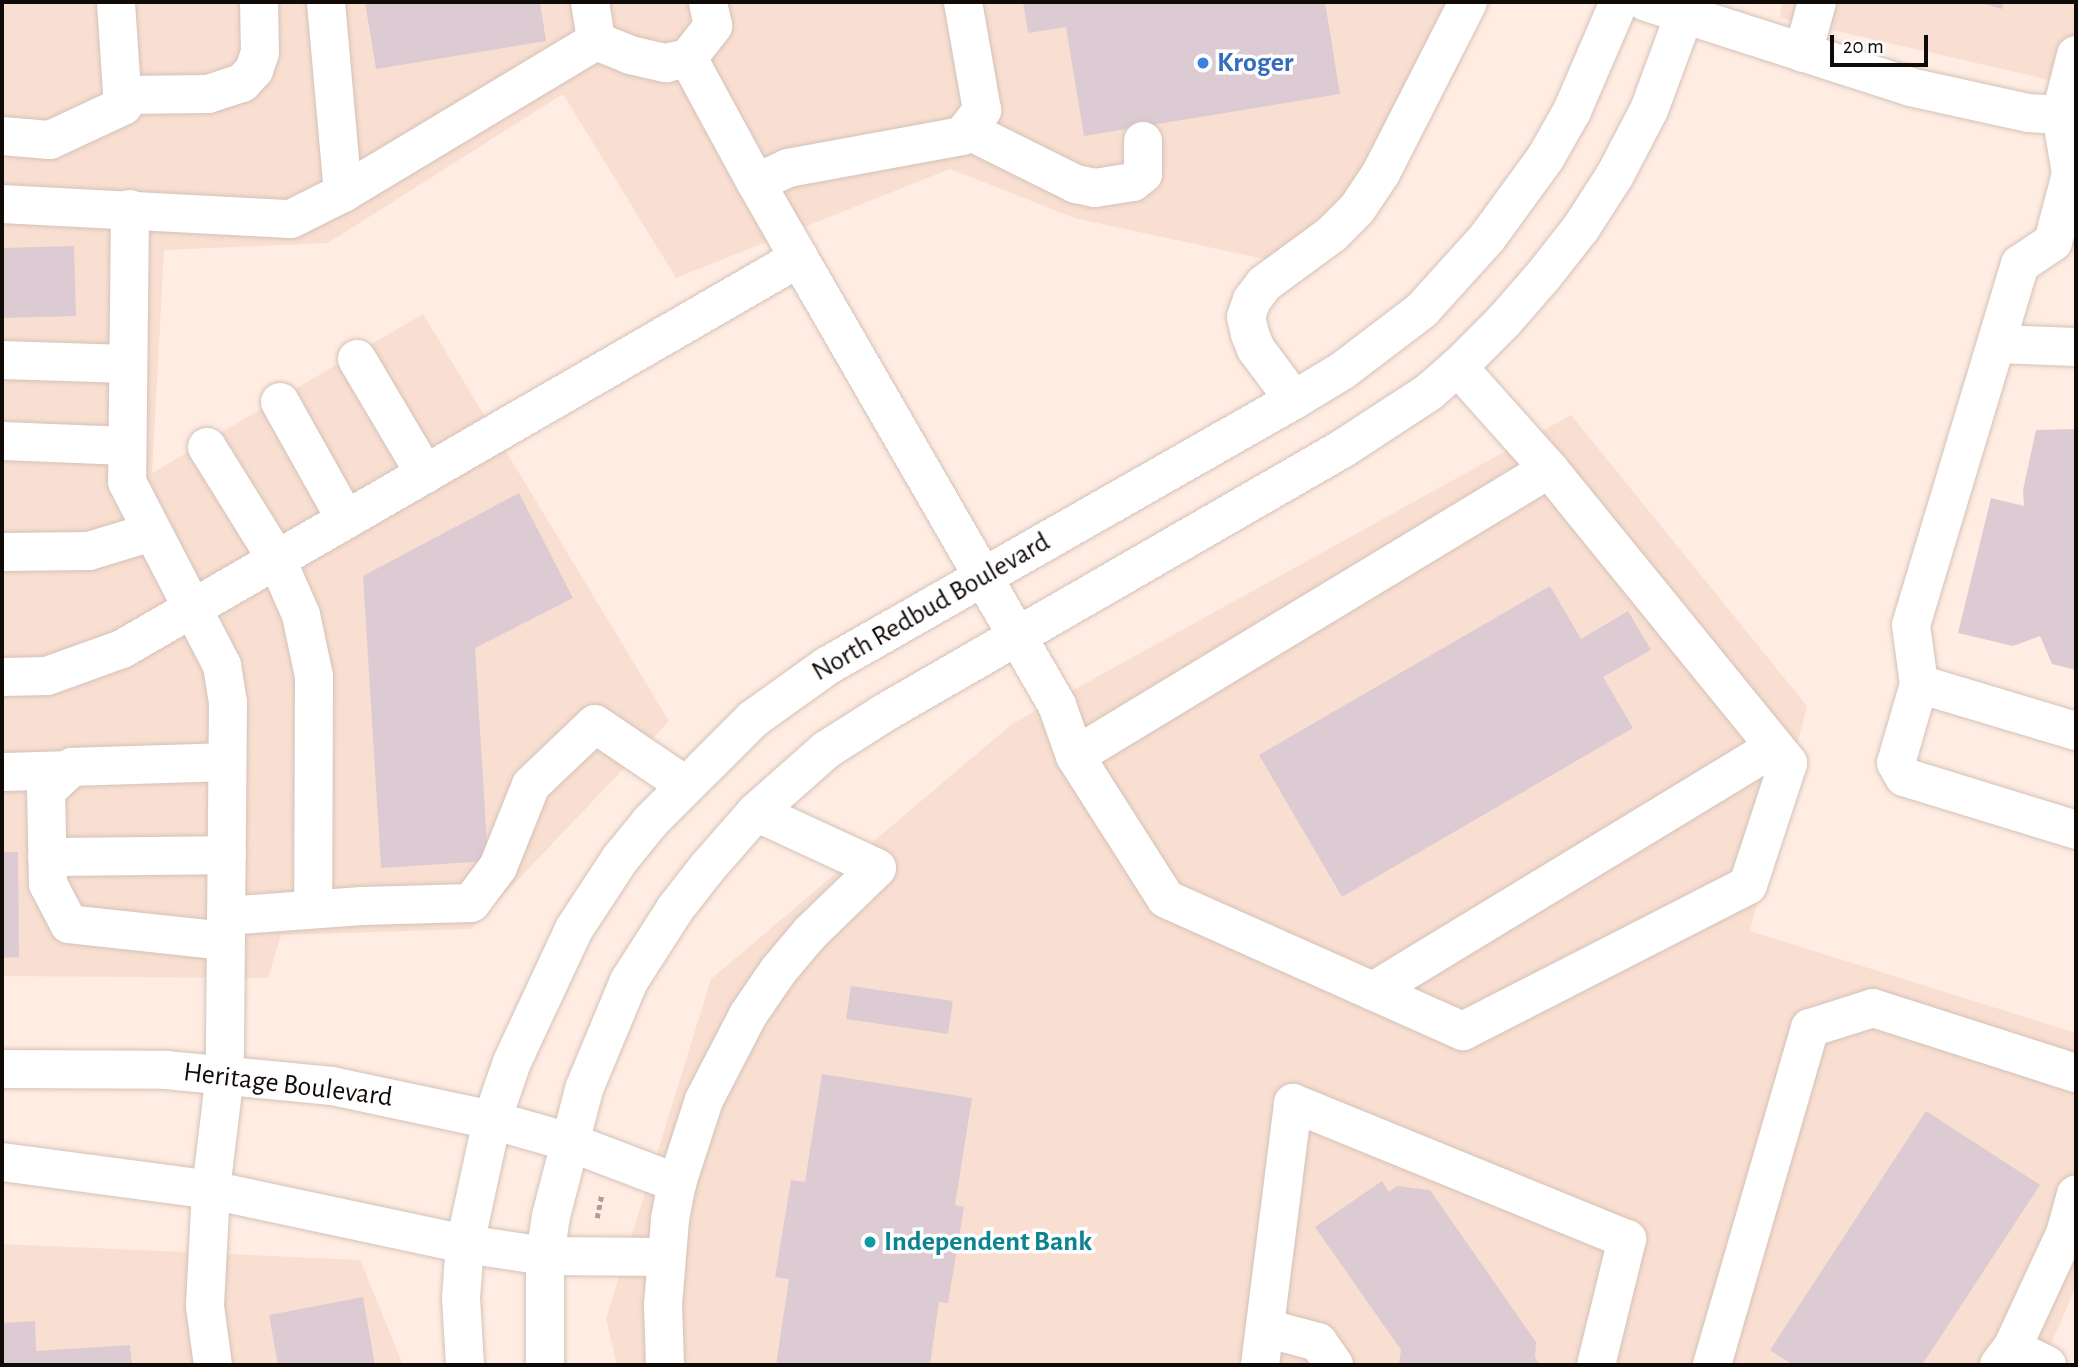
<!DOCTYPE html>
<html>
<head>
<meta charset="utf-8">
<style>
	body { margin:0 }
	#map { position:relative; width:2078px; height:1367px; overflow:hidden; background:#ffece2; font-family:"Alegreya Sans",sans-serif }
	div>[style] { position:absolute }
	.built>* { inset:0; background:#f9dfd1 }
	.building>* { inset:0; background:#ddcbd4 }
	.path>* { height:4.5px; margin-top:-2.25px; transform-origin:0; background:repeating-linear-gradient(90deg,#ae9f97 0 5px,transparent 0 8.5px) }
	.roads { filter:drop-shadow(0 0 2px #d4c2b8) drop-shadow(0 0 2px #d4c2b8) }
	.minor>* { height:38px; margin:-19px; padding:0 19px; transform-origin:19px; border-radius:19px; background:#fff }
	.dots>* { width:19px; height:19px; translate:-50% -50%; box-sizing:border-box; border:4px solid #fefefe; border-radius:50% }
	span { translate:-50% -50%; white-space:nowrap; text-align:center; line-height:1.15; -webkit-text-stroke:7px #fefefe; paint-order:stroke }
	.shop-label { font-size:28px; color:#366cbe; font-weight:700 }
	.left { translate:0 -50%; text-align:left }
	.street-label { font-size:28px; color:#110b08 }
	.culture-label { font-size:28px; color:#0d838f; font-weight:700 }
	.frame { position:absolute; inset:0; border:4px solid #110b08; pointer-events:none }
	.scale { position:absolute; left:1830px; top:35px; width:98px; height:32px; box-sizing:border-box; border:4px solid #110b08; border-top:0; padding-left:9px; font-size:21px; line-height:24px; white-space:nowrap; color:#110b08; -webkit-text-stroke:5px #fefefe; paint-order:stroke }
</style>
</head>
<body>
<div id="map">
	<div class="built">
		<i style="clip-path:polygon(2px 2px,1484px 2px,1457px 71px,1315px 270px,1074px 218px,950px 169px,676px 278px,563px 94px,328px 243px,164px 250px,152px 473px,423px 314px,669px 721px,471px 929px,281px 935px,268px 978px,2px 976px)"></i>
		<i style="clip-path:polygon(1782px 2px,2076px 2px,2076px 86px,1780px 18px)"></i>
		<i style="clip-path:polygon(1571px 415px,1807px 706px,1750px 931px,2076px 1033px,2076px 1286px,2042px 1365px,617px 1365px,606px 1319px,711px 979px,1012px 724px)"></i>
		<i style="clip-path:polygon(2px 1244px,360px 1260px,403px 1365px,2px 1365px)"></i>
	</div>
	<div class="building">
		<i style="clip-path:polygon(365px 2px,540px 2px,546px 41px,376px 69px)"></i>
		<i style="clip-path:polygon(1023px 2px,1325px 2px,1340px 94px,1084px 136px,1066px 27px,1028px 33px)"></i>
		<i style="clip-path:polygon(1977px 2px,2004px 2px,2002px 9px)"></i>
		<i style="clip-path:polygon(74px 246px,76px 316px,2px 318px,2px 248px)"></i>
		<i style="clip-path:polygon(2076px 429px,2076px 670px,2052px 664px,2040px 636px,2013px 646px,1958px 633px,1991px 498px,2024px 506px,2023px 490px,2036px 430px)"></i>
		<i style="clip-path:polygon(519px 493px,573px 598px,475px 648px,488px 861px,381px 868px,363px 576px)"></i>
		<i style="clip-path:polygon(1550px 586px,1581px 639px,1628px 611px,1651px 650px,1603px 677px,1633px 728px,1342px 897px,1259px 755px)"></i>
		<i style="clip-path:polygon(2px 852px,18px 852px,19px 957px,2px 958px)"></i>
		<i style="clip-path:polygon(851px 986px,953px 1001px,948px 1034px,846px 1019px)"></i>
		<i style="clip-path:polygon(822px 1074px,972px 1098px,955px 1205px,964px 1207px,948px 1303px,939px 1302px,930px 1365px,776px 1365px,789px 1279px,775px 1277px,791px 1180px,805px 1182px)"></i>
		<i style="clip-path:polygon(1926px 1111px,2040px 1185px,1922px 1365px,1793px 1365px,1770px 1350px)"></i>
		<i style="clip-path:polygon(1382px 1181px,1389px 1192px,1397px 1186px,1430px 1190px,1536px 1342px,1535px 1357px,1540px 1365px,1399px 1365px,1401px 1350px,1315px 1227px)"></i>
		<i style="clip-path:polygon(363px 1297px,375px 1365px,278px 1365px,269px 1315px)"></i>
		<i style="clip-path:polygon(35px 1321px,36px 1351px,130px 1345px,132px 1365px,2px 1365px,2px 1323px)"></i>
	</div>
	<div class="path">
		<i style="left:597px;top:1218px;width:25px;rotate:-79deg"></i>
	</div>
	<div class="roads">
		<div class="minor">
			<i style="left:590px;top:2px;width:39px;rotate:81deg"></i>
			<i style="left:596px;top:41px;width:37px;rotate:22deg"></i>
			<i style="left:630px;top:55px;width:37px;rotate:13deg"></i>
			<i style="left:666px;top:63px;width:23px;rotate:-13deg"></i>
			<i style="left:688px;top:58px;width:41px;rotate:-52deg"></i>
			<i style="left:713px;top:26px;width:25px;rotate:-102deg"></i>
			<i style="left:1646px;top:2px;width:277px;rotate:17.8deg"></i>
			<i style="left:1910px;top:87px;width:121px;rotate:12.4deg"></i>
			<i style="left:2028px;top:113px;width:48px;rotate:3.6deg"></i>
			<i style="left:1803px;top:53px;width:53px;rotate:-74.6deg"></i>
			<i style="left:2076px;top:55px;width:61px;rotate:104.3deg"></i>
			<i style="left:2061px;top:114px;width:61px;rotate:80.5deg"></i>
			<i style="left:2071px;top:174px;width:70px;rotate:104.8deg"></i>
			<i style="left:2053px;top:242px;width:40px;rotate:146deg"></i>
			<i style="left:2020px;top:264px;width:377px;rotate:106.8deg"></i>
			<i style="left:1911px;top:625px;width:60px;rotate:82.3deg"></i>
			<i style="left:1919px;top:684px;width:82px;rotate:106.2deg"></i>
			<i style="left:1896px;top:763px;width:16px;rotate:60deg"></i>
			<i style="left:1904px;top:777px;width:180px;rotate:17.1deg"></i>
			<i style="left:688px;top:58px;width:142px;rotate:61.5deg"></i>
			<i style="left:122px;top:95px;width:86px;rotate:-0.7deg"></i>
			<i style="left:208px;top:94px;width:36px;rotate:-18deg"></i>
			<i style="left:242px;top:83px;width:18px;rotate:-47deg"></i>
			<i style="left:254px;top:70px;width:18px;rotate:-71deg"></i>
			<i style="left:260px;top:53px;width:51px;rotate:-91.1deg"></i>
			<i style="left:967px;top:130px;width:122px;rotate:26.4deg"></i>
			<i style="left:1076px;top:184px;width:19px;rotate:12deg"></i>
			<i style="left:1095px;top:188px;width:38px;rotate:-9deg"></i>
			<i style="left:1133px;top:182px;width:13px;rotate:-39deg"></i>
			<i style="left:1143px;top:174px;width:33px;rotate:-90deg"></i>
			<i style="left:2px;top:136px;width:48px;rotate:4.8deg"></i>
			<i style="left:50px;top:140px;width:81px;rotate:-25deg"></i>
			<i style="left:123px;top:106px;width:104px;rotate:-93.9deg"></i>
			<i style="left:343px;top:193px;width:295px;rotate:-31deg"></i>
			<i style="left:2px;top:204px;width:289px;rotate:3deg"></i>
			<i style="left:291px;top:219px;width:58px;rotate:-26.6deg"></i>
			<i style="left:343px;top:193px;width:192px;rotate:-95.1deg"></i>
			<i style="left:130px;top:209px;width:273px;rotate:90.6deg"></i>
			<i style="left:127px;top:482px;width:206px;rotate:62.6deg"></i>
			<i style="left:222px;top:665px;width:37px;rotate:81deg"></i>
			<i style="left:228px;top:702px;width:372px;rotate:90.5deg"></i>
			<i style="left:225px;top:1074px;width:117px;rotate:96.9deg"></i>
			<i style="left:211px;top:1190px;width:116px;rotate:93deg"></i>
			<i style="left:205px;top:1306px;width:60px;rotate:82.3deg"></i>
			<i style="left:799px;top:258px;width:86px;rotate:-119.8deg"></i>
			<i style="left:756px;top:183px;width:35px;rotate:-25deg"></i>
			<i style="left:788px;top:168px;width:177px;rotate:-10.4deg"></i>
			<i style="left:962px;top:136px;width:33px;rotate:-52deg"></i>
			<i style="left:982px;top:110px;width:110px;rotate:-100deg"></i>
			<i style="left:1998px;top:344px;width:78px;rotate:2.2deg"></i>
			<i style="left:357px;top:359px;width:134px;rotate:59.4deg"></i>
			<i style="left:2px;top:360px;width:126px;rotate:1.8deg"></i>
			<i style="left:1458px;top:367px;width:137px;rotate:48.3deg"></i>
			<i style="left:1294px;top:400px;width:64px;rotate:-126.7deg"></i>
			<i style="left:1256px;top:349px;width:16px;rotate:-112deg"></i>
			<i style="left:1250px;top:334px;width:17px;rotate:-103deg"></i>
			<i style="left:1246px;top:317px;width:18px;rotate:-71deg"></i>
			<i style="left:1252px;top:300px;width:20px;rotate:-53deg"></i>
			<i style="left:1264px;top:284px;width:84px;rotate:-36.3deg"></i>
			<i style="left:1332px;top:234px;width:35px;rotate:-45deg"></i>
			<i style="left:1357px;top:209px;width:43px;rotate:-56.3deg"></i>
			<i style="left:1381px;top:173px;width:192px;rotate:-63deg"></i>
			<i style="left:280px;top:402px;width:135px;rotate:60.8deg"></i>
			<i style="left:2px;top:441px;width:125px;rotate:2.3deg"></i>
			<i style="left:207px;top:447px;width:133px;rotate:58.2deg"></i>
			<i style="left:277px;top:560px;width:60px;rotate:66.4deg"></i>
			<i style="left:301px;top:615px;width:62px;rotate:78deg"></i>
			<i style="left:314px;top:676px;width:233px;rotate:90.2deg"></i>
			<i style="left:2px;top:552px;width:87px;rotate:-0.7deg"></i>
			<i style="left:89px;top:551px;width:66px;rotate:-16.8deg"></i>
			<i style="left:2px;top:677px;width:45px;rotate:-1.3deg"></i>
			<i style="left:47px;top:676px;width:80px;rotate:-19.8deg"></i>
			<i style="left:122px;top:649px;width:782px;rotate:-30.01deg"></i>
			<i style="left:799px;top:258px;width:516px;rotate:60.01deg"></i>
			<i style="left:1057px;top:705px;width:54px;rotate:70.6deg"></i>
			<i style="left:1075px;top:756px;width:169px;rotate:57.5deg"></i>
			<i style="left:1166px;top:899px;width:325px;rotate:24deg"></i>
			<i style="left:1463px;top:1031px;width:320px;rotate:-27.1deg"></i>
			<i style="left:1748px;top:885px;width:128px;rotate:-71.8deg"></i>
			<i style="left:1788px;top:763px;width:379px;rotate:-129.1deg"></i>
			<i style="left:1549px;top:469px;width:554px;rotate:148.81deg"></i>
			<i style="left:1919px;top:684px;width:164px;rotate:16.7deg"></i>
			<i style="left:2px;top:772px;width:67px;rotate:-1.7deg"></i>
			<i style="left:47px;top:857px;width:180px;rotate:-0.6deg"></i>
			<i style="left:226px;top:916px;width:136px;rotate:-4.2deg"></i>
			<i style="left:362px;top:906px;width:109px;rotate:-1.6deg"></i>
			<i style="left:471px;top:903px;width:45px;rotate:-53.1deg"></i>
			<i style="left:498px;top:867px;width:88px;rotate:-68.1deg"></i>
			<i style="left:531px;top:785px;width:88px;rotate:-43.6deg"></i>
			<i style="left:595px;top:724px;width:109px;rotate:34.1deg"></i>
			<i style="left:225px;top:941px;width:157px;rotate:-173.8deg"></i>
			<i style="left:69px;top:924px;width:45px;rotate:-117.7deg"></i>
			<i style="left:48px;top:884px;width:93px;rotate:-91.2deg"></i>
			<i style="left:46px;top:791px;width:35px;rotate:-43deg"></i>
			<i style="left:72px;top:767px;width:155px;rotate:-1.8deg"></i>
			<i style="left:1373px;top:991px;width:470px;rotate:-31.3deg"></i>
			<i style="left:2px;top:1069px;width:164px;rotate:0.3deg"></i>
			<i style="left:166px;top:1070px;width:167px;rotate:5.5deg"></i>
			<i style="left:332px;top:1086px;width:164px;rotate:12deg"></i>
			<i style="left:492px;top:1120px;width:80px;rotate:15.9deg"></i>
			<i style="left:569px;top:1142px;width:116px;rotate:20.8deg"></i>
			<i style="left:2px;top:1162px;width:211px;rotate:7.6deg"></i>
			<i style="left:211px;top:1190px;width:260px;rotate:12deg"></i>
			<i style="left:465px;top:1244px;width:81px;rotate:8.5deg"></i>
			<i style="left:545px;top:1256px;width:121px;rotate:0.5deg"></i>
			<i style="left:1265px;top:1328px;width:55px;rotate:14.8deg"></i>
			<i style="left:1318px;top:1342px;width:28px;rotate:55deg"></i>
			<i style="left:2012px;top:1348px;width:126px;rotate:-65.1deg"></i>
			<i style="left:2065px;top:1234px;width:41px;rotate:-74.6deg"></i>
			<i style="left:465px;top:1365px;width:67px;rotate:-93.4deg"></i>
			<i style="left:461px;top:1298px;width:54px;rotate:-85.8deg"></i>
			<i style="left:465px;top:1244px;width:127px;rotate:-77.7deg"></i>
			<i style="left:492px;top:1120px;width:61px;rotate:-71deg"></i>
			<i style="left:512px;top:1062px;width:147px;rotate:-65deg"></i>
			<i style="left:574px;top:929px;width:84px;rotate:-56.7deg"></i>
			<i style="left:620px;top:859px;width:49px;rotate:-50.8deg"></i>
			<i style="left:651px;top:821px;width:144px;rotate:-45deg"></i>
			<i style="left:753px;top:719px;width:91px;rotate:-35.6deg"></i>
			<i style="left:827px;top:666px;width:537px;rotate:-29.67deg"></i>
			<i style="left:1294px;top:400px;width:56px;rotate:-31.1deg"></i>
			<i style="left:1342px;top:371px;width:101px;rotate:-37.3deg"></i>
			<i style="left:1422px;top:310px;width:97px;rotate:-47.9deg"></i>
			<i style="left:1487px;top:238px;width:100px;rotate:-53.9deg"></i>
			<i style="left:1546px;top:157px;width:53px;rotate:-60.5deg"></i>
			<i style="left:1572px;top:111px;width:119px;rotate:-66.7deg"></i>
			<i style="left:545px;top:1365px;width:109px;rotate:-90deg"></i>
			<i style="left:545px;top:1256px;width:40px;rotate:-81.5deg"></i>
			<i style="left:551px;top:1216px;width:131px;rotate:-75.4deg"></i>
			<i style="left:584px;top:1089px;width:117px;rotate:-67.4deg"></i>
			<i style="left:629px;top:981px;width:85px;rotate:-57.4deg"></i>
			<i style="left:675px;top:909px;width:52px;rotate:-52deg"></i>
			<i style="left:707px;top:868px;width:74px;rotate:-48.8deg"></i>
			<i style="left:756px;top:812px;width:94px;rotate:-41.5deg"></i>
			<i style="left:826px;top:750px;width:69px;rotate:-32.5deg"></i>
			<i style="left:884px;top:713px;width:529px;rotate:-29.96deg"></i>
			<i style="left:1342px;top:449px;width:104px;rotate:-33.2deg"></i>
			<i style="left:1429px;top:392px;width:38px;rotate:-41deg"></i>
			<i style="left:1458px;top:367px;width:65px;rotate:-45deg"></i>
			<i style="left:1504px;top:321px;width:61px;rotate:-49deg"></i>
			<i style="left:1544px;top:275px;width:60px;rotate:-51.8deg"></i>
			<i style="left:1581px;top:228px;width:63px;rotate:-57.3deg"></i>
			<i style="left:1615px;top:175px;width:73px;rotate:-62.4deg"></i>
			<i style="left:1649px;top:110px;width:115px;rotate:-69.7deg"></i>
			<i style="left:665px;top:1365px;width:60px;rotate:-91.9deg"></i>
			<i style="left:663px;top:1305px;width:86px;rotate:-85.3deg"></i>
			<i style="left:670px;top:1219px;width:37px;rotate:-79deg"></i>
			<i style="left:677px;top:1183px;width:87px;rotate:-72deg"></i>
			<i style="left:704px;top:1100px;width:96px;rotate:-62.6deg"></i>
			<i style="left:748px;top:1015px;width:53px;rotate:-55.7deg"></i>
			<i style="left:778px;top:971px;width:50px;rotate:-49.9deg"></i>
			<i style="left:810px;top:933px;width:93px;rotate:-44.1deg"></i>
			<i style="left:877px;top:868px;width:133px;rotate:-155.2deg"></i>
			<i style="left:1260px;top:1365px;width:264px;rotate:-82.8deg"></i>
			<i style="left:1293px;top:1103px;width:361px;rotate:22.2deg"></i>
			<i style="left:1627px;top:1239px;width:130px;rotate:103.8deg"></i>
			<i style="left:1712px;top:1365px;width:351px;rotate:-73.8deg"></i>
			<i style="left:1810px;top:1028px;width:66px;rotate:-17.6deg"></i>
			<i style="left:1873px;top:1008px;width:213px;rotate:17.8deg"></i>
			<i style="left:1999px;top:1365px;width:21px;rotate:-53deg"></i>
			<i style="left:2012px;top:1348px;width:39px;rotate:26deg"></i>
		</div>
	</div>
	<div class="dots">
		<i style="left:1203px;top:63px;background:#3f7fe0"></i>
		<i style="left:870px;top:1242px;background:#0f9aa8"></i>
	</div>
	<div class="shop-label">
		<span class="left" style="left:1217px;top:63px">Kroger</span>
	</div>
	<div class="street-label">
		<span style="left:931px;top:607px;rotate:-30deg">North Redbud Boulevard</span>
		<span style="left:288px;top:1085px;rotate:7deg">Heritage Boulevard</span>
	</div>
	<div class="culture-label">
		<span class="left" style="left:884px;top:1242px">Independent Bank</span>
	</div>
	<div class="frame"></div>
	<div class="scale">20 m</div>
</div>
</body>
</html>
